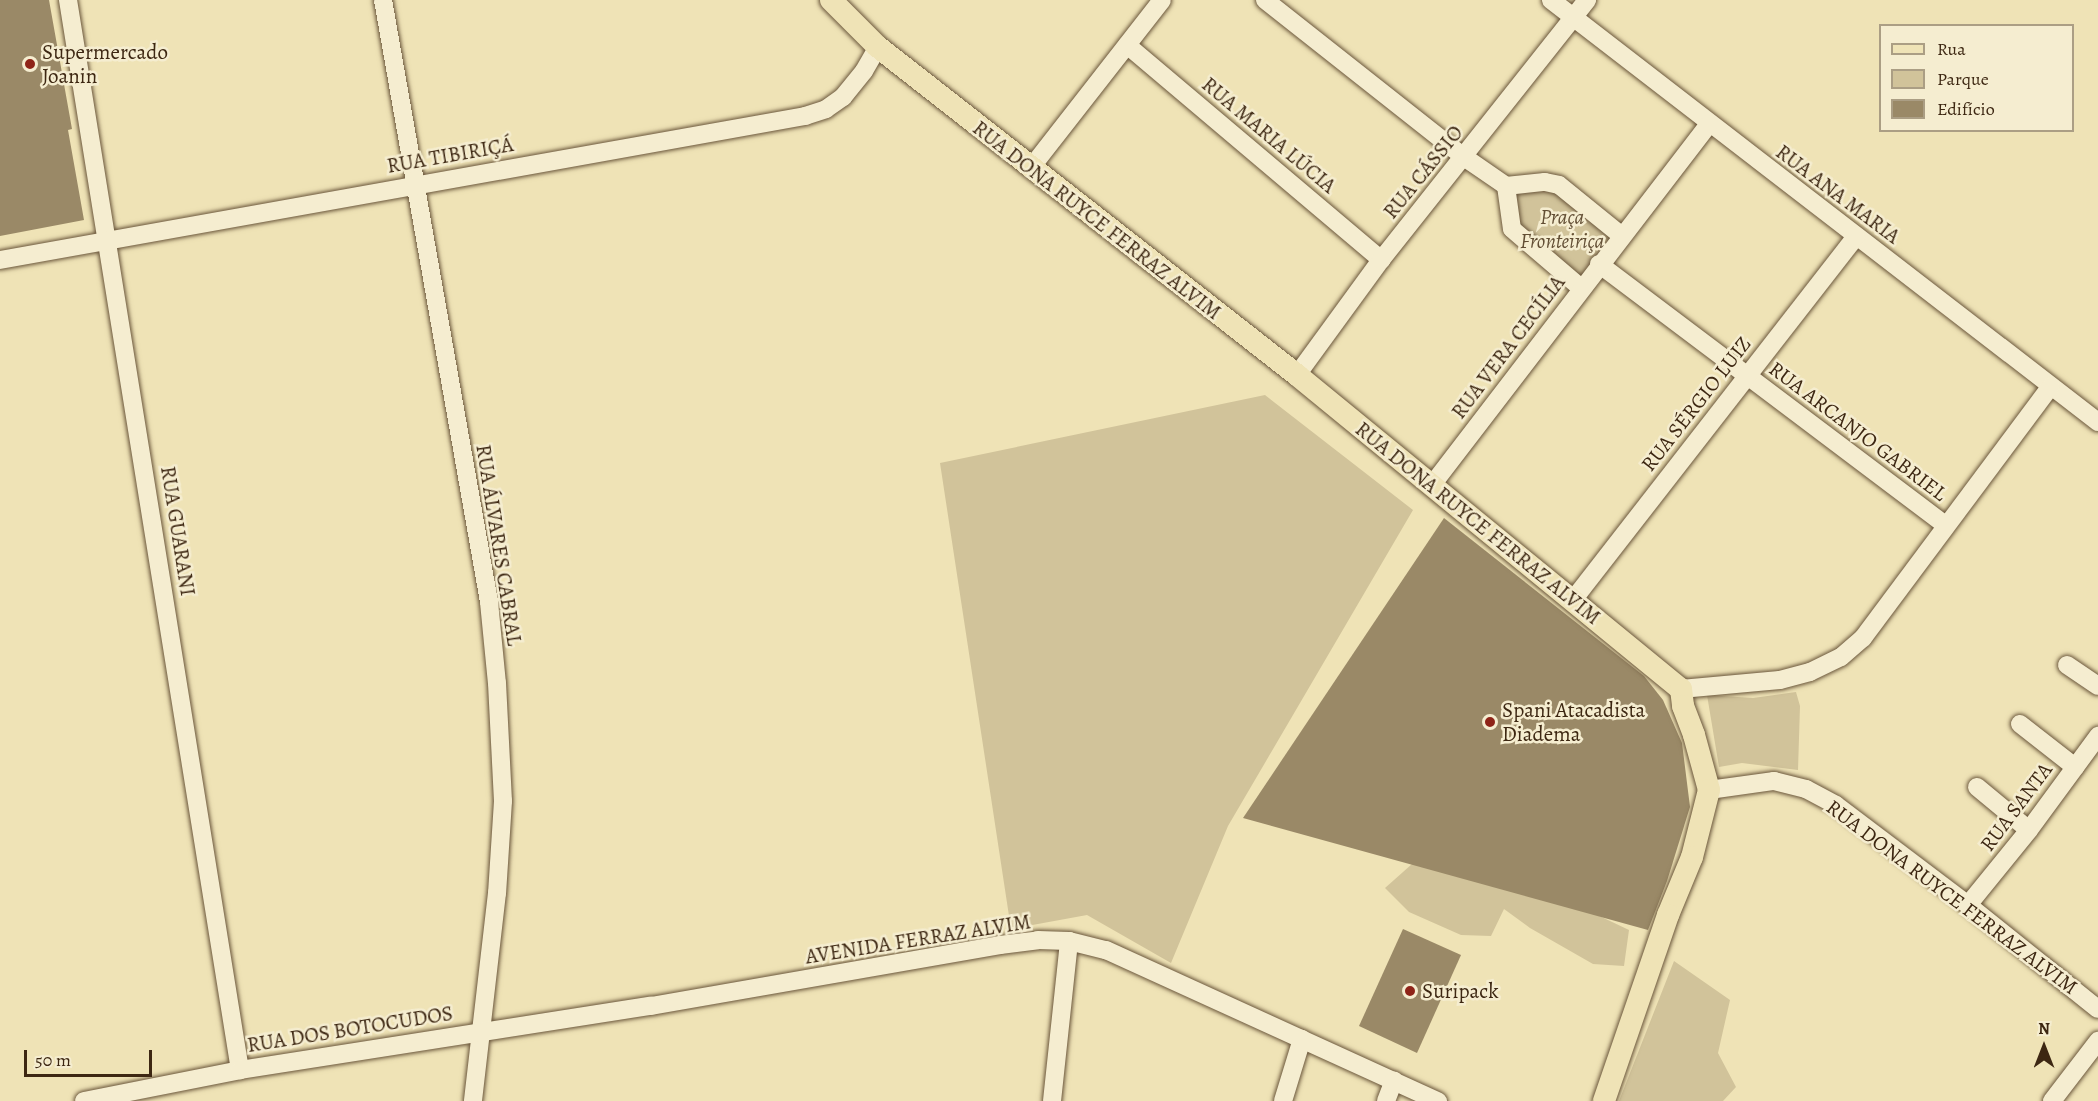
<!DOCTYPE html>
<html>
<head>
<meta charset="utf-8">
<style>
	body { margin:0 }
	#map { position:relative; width:2098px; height:1101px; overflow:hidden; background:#efe3b6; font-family:Alegreya,serif }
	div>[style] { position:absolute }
	.green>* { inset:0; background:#d1c39a }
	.building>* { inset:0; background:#9a8967 }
	.roads { filter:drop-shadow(0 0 2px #6a563b) drop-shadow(0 0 2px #6a563b) }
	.minor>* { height:18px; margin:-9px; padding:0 9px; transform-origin:9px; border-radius:9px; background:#f5edd0 }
	.major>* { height:22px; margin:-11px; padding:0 11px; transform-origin:11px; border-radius:11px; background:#efe3b6 }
	.dots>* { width:16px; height:16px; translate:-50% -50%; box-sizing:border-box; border:3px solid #f5edd0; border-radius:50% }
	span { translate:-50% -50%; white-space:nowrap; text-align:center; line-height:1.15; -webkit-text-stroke:5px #f5edd0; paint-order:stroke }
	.poi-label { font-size:21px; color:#3d2712 }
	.left { translate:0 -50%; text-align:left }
	.street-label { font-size:21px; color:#3d2712 }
	.park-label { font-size:21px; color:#624e34; font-style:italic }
	.legend { position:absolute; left:1879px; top:24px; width:195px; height:108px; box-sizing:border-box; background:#f5edd0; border:2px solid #ab9e84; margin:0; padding:8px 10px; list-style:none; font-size:18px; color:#3d2712 }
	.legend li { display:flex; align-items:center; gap:12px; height:30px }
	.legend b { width:30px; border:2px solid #ab9e84 }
	.north { position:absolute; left:2014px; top:1017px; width:60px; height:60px; -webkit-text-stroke:4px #f5edd0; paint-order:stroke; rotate:0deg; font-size:16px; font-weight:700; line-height:24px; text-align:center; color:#3d2712 }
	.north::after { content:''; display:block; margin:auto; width:21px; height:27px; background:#3d2712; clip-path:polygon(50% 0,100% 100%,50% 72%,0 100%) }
	.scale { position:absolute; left:24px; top:1050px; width:128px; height:27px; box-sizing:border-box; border:3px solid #3d2712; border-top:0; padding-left:8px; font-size:18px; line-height:21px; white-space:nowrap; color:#3d2712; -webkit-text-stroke:4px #f5edd0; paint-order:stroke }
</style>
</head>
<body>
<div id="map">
	<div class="green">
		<i style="clip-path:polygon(1545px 182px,1622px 236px,1581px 288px,1515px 232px,1506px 186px)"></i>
		<i style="clip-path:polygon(1265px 395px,1413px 510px,1228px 826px,1171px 963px,1087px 915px,1011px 929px,940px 463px)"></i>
		<i style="clip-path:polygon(1796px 692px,1800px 706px,1798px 770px,1742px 763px,1719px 767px,1707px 695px,1753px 698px)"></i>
		<i style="clip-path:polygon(1439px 840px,1629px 930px,1624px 966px,1593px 964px,1530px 928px,1504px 909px,1491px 936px,1461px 935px,1409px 912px,1385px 888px)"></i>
		<i style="clip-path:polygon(1674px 961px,1730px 1000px,1718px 1053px,1736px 1087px,1723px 1101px,1619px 1101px)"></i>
	</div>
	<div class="building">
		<i style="clip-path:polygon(0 0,49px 0,72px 129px,68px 130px,84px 220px,0 236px)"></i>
		<i style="clip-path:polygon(1444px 518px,1644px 676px,1663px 700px,1682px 743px,1690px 807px,1667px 881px,1648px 930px,1243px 818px)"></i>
		<i style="clip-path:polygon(1403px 929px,1461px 955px,1417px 1053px,1359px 1026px)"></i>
	</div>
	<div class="roads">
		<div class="minor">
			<i style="left:68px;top:0;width:1084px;rotate:80.87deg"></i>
			<i style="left:383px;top:0;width:611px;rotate:80.01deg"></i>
			<i style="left:489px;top:602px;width:81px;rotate:84.4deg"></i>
			<i style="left:497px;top:683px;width:118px;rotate:87.1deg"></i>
			<i style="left:503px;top:801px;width:92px;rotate:93.7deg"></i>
			<i style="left:497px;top:893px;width:209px;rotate:96.6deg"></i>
			<i style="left:1265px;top:0;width:253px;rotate:38.3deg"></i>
			<i style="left:1464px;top:157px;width:51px;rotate:34.6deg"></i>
			<i style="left:1551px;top:0;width:691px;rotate:37.65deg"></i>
			<i style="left:1127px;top:45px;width:333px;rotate:40.2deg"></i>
			<i style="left:1030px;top:169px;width:214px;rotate:-52deg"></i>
			<i style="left:1506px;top:186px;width:43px;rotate:82.1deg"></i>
			<i style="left:1512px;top:229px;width:91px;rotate:40.5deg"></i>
			<i style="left:1506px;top:186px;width:39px;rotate:-6deg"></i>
			<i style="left:1545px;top:182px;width:14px;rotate:12deg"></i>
			<i style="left:1559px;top:185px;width:81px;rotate:39deg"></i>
			<i style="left:0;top:260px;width:818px;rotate:-10.14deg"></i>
			<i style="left:805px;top:116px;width:22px;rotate:-18deg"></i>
			<i style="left:826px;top:109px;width:21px;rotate:-35deg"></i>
			<i style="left:843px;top:97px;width:33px;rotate:-51deg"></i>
			<i style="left:864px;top:71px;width:28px;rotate:-60deg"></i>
			<i style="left:1599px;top:264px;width:433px;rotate:37deg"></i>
			<i style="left:1297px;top:375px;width:142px;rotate:-53.9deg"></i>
			<i style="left:1381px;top:260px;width:332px;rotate:-51.6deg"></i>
			<i style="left:1432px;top:485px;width:455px;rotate:-52.5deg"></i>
			<i style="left:1573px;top:600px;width:461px;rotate:-52.1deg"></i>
			<i style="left:2067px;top:665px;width:37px;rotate:34deg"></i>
			<i style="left:1681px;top:689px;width:99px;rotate:-5.2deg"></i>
			<i style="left:1780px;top:680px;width:31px;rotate:-15deg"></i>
			<i style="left:1810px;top:672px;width:34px;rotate:-26deg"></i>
			<i style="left:1841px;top:657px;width:29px;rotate:-41deg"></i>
			<i style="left:1863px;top:638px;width:314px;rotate:-53.3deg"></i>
			<i style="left:2020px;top:724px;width:70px;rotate:38deg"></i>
			<i style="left:1977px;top:787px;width:67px;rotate:39.6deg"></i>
			<i style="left:1709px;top:790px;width:66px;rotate:-7.9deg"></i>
			<i style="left:1774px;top:781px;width:33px;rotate:14deg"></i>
			<i style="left:1806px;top:789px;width:34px;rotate:28deg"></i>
			<i style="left:1836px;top:805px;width:166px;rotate:37.1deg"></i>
			<i style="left:1968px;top:905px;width:166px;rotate:38.7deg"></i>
			<i style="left:1968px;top:905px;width:97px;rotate:-50.9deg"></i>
			<i style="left:2029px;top:830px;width:117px;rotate:-53.7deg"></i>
			<i style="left:84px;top:1101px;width:159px;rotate:-11.2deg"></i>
			<i style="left:240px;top:1070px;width:416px;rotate:-8.9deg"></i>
			<i style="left:651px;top:1006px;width:354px;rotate:-9.9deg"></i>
			<i style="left:1000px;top:945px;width:38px;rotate:-7deg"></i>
			<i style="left:1038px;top:940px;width:31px;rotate:2deg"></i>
			<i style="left:1069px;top:941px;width:38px;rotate:14deg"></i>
			<i style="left:1106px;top:950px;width:365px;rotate:24.5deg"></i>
			<i style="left:1052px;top:1101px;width:161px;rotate:-83.9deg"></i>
			<i style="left:1283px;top:1101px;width:65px;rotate:-73deg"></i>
			<i style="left:1386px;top:1101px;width:22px;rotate:-69deg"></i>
			<i style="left:2052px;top:1101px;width:76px;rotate:-52.5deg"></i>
		</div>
		<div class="major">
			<i style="left:831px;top:0;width:66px;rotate:45deg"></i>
			<i style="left:878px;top:47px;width:532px;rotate:38.05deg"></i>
			<i style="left:1297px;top:375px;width:496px;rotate:39.3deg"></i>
			<i style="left:1681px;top:689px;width:17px;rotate:83deg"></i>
			<i style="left:1683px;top:706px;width:31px;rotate:69deg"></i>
			<i style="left:1694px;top:735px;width:57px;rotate:74.7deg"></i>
			<i style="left:1709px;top:790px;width:69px;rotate:104.2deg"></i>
			<i style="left:1692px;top:857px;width:63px;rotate:112.5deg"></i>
			<i style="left:1668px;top:915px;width:197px;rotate:109deg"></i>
		</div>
	</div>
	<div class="dots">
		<i style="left:30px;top:64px;background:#8f2418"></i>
		<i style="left:1490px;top:722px;background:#8f2418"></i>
		<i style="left:1410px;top:991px;background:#8f2418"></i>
	</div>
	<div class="poi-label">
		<span class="left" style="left:42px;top:64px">Supermercado<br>Joanin</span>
		<span class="left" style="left:1502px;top:722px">Spani Atacadista<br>Diadema</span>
		<span class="left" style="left:1422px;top:991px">Suripack</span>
	</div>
	<div class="street-label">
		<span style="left:1269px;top:135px;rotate:40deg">RUA MARIA LÚCIA</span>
		<span style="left:450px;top:155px;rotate:-10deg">RUA TIBIRIÇÁ</span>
		<span style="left:1423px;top:172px;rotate:-51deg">RUA CÁSSIO</span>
		<span style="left:1838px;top:194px;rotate:37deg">RUA ANA MARIA</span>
		<span style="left:1097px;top:220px;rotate:38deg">RUA DONA RUYCE FERRAZ ALVIM</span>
		<span style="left:1508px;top:347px;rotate:-53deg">RUA VERA CECÍLIA</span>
		<span style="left:1696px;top:404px;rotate:-52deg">RUA SÉRGIO LUIZ</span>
		<span style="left:1858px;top:431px;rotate:37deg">RUA ARCANJO GABRIEL</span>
		<span style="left:1478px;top:523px;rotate:39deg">RUA DONA RUYCE FERRAZ ALVIM</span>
		<span style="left:178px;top:531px;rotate:81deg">RUA GUARANI</span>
		<span style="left:499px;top:545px;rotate:81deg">RUA ÁLVARES CABRAL</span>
		<span style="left:2016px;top:807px;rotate:-53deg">RUA SANTA</span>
		<span style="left:1952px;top:897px;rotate:37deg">RUA DONA RUYCE FERRAZ ALVIM</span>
		<span style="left:918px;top:939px;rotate:-9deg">AVENIDA FERRAZ ALVIM</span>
		<span style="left:350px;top:1029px;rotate:-9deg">RUA DOS BOTOCUDOS</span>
	</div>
	<div class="park-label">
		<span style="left:1562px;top:229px">Praça<br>Fronteiriça</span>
	</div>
	<ul class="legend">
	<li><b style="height:8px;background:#efe3b6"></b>Rua</li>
	<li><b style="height:16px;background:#d1c39a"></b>Parque</li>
	<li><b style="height:16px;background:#9a8967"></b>Edifício</li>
	</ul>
	<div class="north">N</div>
	<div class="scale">50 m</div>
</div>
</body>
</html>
